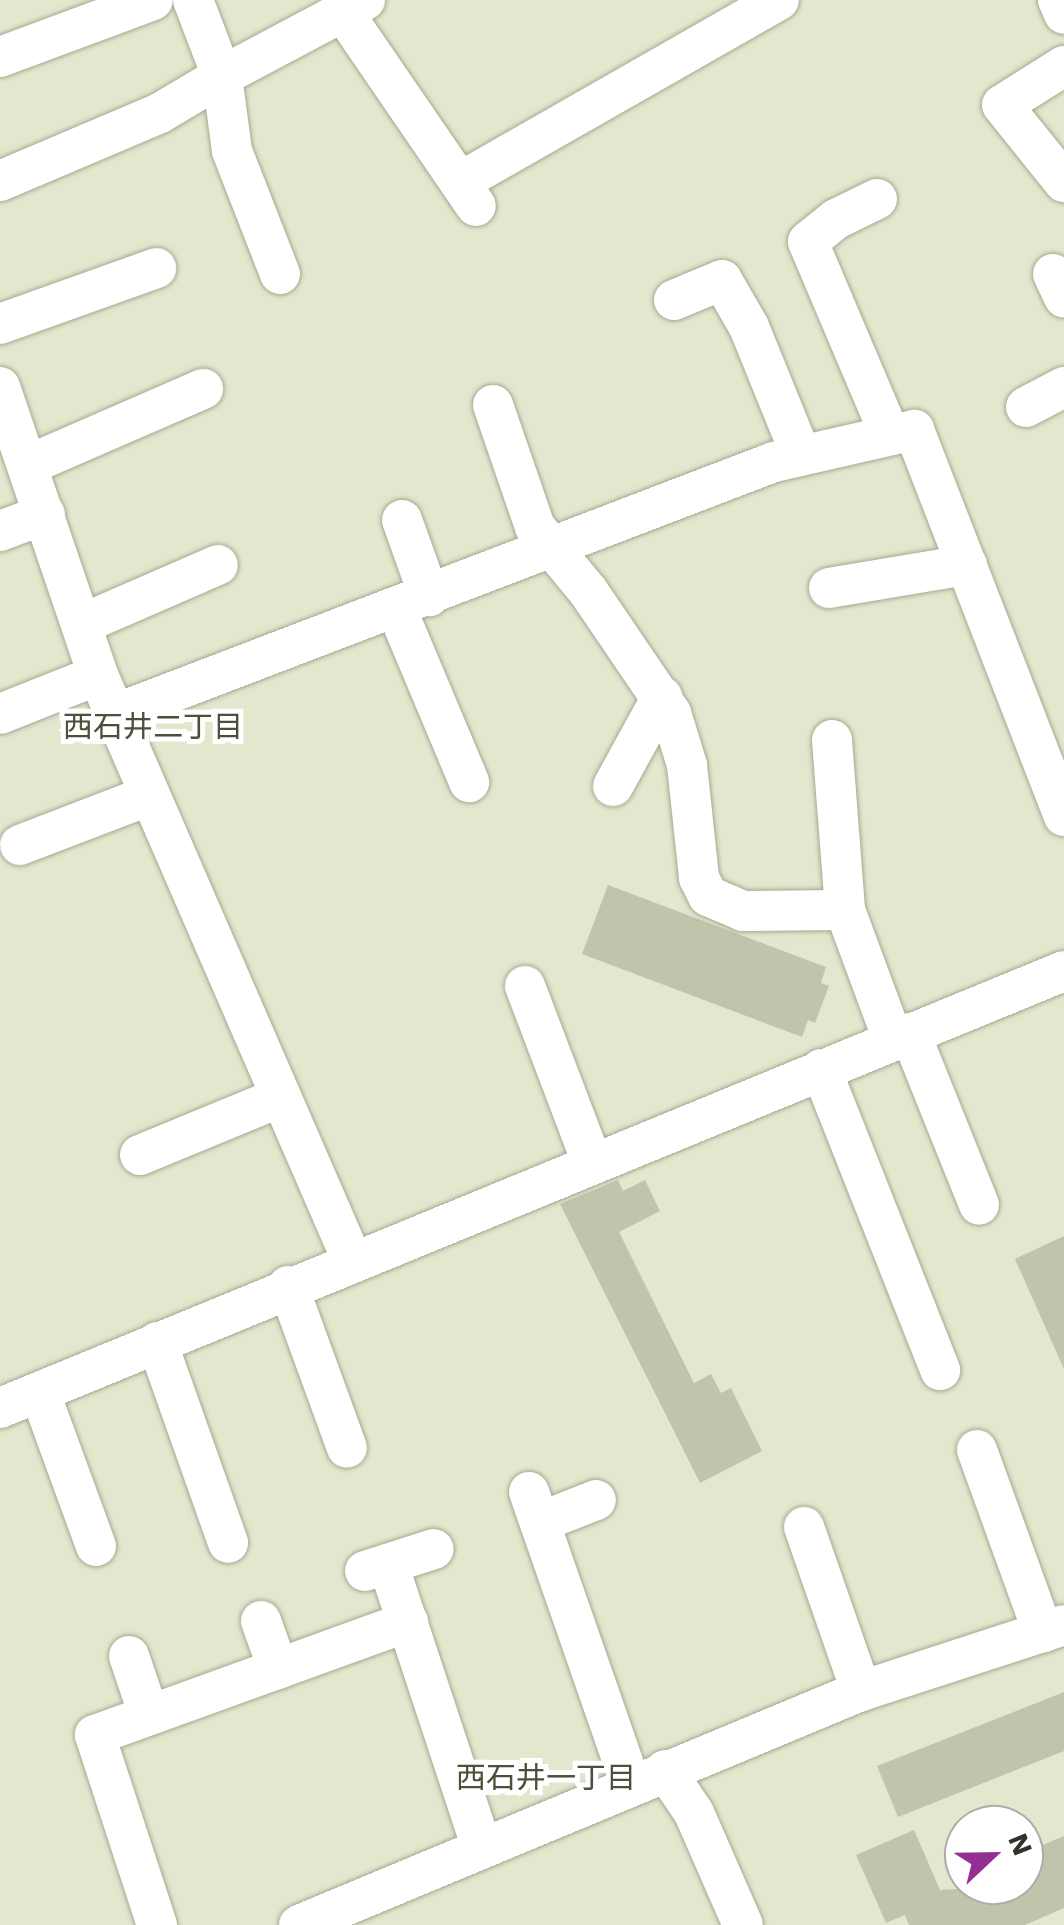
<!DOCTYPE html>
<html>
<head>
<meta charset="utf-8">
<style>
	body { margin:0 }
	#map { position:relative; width:1064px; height:1925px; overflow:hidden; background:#e2e8ce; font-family:"Work Sans","Noto Sans JP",sans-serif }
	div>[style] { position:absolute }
	.building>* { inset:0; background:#bec5ab }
	.roads { filter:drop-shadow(0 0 2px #a4aa91) drop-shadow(0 0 2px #a4aa91) }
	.street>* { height:40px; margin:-20px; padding:0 20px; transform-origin:20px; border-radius:20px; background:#fff }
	span { translate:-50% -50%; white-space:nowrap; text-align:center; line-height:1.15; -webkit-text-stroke:10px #fff; paint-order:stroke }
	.neighbourhood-label { font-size:30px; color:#4a5039 }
	.north { position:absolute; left:944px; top:1805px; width:100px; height:100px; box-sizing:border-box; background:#fff; border:2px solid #acada9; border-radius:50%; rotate:68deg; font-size:28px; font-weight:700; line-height:40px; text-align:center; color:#303328 }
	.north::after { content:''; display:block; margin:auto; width:35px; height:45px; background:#952e93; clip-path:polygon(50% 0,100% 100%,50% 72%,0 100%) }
</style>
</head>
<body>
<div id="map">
	<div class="building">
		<i style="clip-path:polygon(608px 885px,826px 967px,821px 983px,829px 986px,815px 1023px,808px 1020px,802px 1037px,582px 954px)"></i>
		<i style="clip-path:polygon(618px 1180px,623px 1191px,645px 1180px,660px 1211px,619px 1232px,694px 1383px,711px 1374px,721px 1393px,731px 1388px,762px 1451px,700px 1483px,560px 1204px)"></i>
		<i style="clip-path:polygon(1064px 1236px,1064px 1369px,1015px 1259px)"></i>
		<i style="clip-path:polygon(1064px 1692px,1064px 1751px,898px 1817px,877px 1766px)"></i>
		<i style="clip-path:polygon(914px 1830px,940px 1890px,1024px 1885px,1024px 1853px,1064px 1836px,1064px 1908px,1025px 1925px,909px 1925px,905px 1915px,886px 1923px,856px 1855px)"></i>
	</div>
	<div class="roads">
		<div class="street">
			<i style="left:1058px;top:0;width:15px;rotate:67deg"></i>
			<i style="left:343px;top:12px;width:235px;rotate:55.6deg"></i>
			<i style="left:0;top:57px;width:163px;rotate:-20.4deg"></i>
			<i style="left:1064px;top:66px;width:73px;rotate:147.8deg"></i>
			<i style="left:1002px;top:105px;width:99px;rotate:51.2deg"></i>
			<i style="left:0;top:181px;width:174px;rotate:-23deg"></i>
			<i style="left:160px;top:113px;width:72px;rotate:-30.8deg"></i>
			<i style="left:222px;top:76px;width:81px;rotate:-110.9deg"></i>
			<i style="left:460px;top:182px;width:367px;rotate:-29.7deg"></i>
			<i style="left:877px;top:199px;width:46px;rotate:154deg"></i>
			<i style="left:836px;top:219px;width:36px;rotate:141deg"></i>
			<i style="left:808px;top:242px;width:210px;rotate:67deg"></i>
			<i style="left:280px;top:274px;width:132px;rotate:-111.3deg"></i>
			<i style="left:232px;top:151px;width:76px;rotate:-97.6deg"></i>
			<i style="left:222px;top:76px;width:162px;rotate:-28deg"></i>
			<i style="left:1053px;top:274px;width:26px;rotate:65deg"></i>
			<i style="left:674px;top:300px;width:52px;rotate:-22.6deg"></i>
			<i style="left:722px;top:280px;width:54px;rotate:60.1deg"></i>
			<i style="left:749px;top:327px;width:138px;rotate:67.9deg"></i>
			<i style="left:0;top:324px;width:166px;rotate:-19.7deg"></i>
			<i style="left:0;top:387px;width:304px;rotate:71.2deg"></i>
			<i style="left:98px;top:675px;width:105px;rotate:158.3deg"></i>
			<i style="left:493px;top:405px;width:129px;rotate:71deg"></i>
			<i style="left:535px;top:527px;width:83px;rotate:50.4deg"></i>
			<i style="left:588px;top:591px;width:148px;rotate:55.8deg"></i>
			<i style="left:671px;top:713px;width:54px;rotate:72.9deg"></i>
			<i style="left:687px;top:765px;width:114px;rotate:83.9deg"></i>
			<i style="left:699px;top:878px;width:20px;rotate:63deg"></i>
			<i style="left:708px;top:896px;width:38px;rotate:23deg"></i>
			<i style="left:743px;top:911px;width:102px;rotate:-0.6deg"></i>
			<i style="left:845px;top:910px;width:139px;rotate:69.7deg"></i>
			<i style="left:1026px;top:407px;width:43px;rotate:-27.8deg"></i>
			<i style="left:28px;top:465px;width:191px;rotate:-23.5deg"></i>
			<i style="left:402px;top:520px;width:81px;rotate:70.4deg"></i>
			<i style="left:0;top:531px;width:48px;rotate:-20.7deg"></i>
			<i style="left:829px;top:588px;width:140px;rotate:-9.5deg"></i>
			<i style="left:396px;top:608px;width:189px;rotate:67.2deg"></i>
			<i style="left:82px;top:624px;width:148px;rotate:-23.5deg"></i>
			<i style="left:98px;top:675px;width:638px;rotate:66.53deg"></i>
			<i style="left:115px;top:714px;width:706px;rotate:-20.93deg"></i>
			<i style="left:774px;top:462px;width:144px;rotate:-12.9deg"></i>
			<i style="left:914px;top:430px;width:414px;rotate:68.8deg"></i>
			<i style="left:832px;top:740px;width:170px;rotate:85.6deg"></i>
			<i style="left:613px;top:786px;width:102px;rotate:-61.2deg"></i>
			<i style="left:20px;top:845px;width:139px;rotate:-21deg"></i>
			<i style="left:525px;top:986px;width:188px;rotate:69.2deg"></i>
			<i style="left:910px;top:1033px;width:185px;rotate:68.1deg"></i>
			<i style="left:821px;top:1069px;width:324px;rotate:68.4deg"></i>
			<i style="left:140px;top:1155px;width:152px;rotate:-22.4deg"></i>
			<i style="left:288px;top:1286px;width:172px;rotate:70deg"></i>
			<i style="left:157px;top:1342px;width:213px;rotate:70.5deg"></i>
			<i style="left:40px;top:1393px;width:163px;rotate:69.9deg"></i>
			<i style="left:0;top:1408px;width:1150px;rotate:-22.33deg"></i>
			<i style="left:977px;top:1450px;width:194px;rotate:70.1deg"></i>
			<i style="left:529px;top:1492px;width:310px;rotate:70.8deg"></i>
			<i style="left:540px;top:1522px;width:60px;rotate:-21.4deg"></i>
			<i style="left:804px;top:1527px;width:174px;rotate:70.8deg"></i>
			<i style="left:388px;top:1564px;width:299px;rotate:71.7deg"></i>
			<i style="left:365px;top:1571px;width:72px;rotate:-17.7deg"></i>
			<i style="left:261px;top:1621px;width:51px;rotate:70.5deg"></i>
			<i style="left:129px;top:1656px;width:62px;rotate:71.3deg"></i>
			<i style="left:665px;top:1770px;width:52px;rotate:56deg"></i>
			<i style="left:694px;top:1813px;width:122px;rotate:66.4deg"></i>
			<i style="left:157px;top:1925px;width:200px;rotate:-108.1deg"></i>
			<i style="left:95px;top:1735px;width:333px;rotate:-19.9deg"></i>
			<i style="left:299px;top:1925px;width:609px;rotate:-22.61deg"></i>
			<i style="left:861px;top:1691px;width:213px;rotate:-18deg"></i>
		</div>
	</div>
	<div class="neighbourhood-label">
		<span style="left:153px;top:727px">西石井二丁目</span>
		<span style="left:546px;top:1778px">西石井一丁目</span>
	</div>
	<div class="north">N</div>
</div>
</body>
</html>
